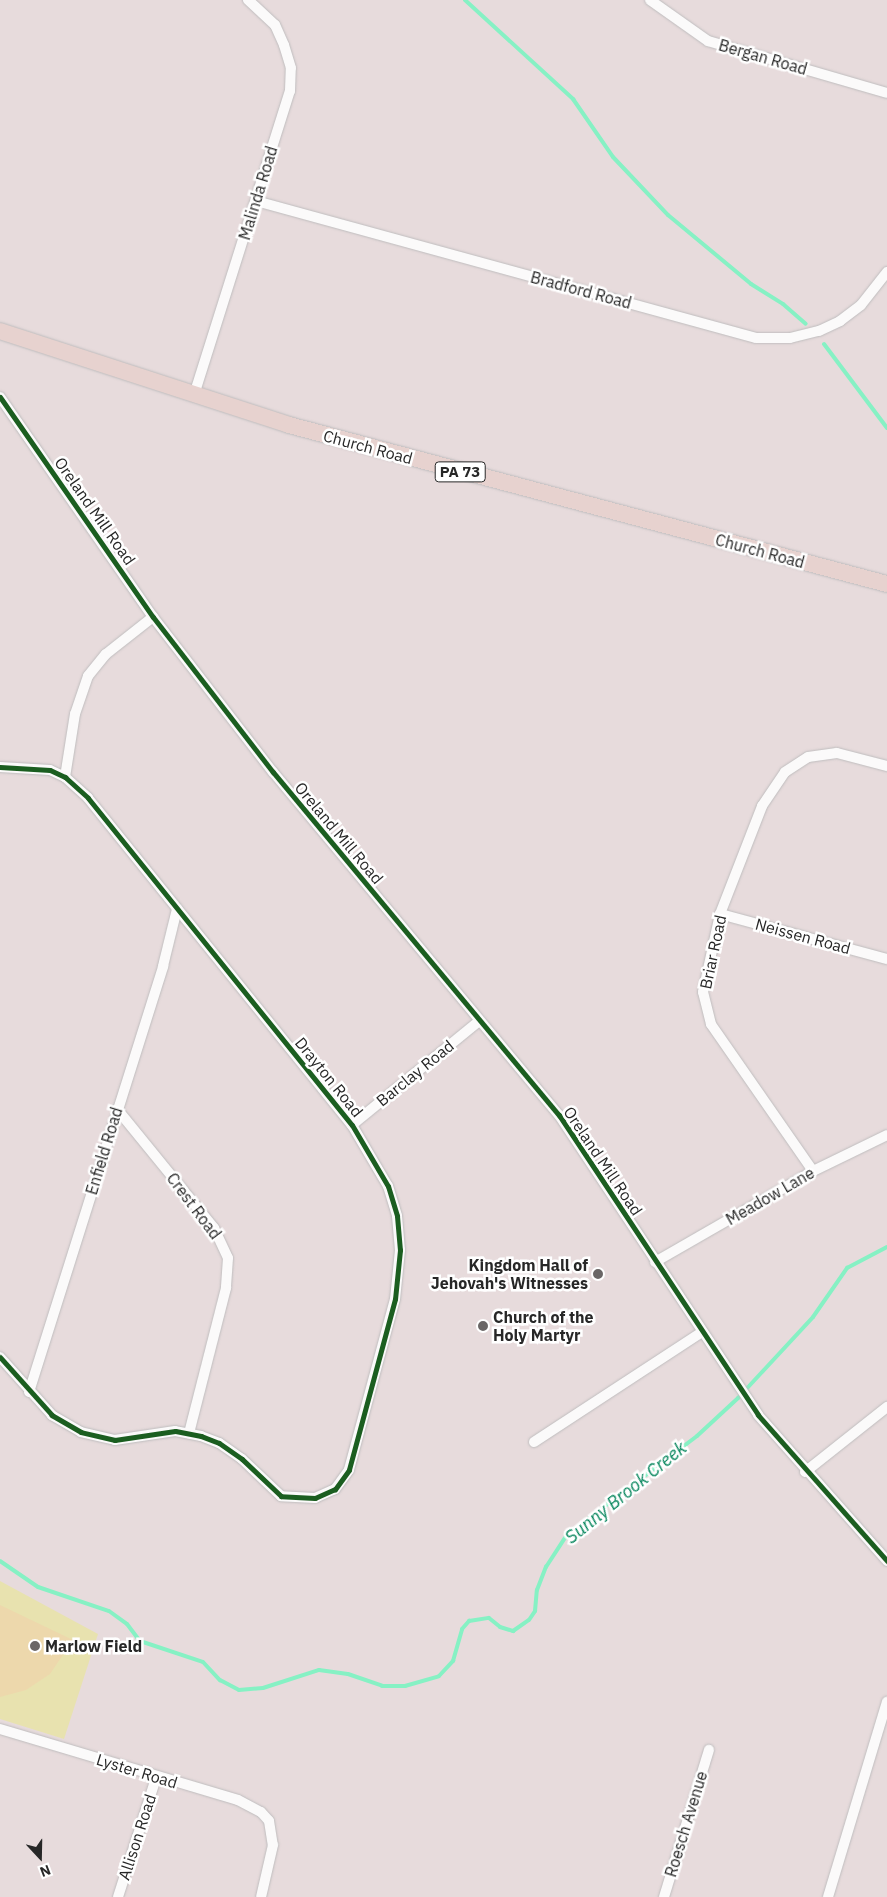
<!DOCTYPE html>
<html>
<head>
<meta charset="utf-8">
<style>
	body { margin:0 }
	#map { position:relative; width:887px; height:1897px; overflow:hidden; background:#e7dbdc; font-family:"IBM Plex Sans",sans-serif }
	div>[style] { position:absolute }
	.green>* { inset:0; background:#e8e2af }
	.pitch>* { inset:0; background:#edd8ac }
	.stream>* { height:4px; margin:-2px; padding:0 2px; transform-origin:2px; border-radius:2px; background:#86f1c4 }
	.roads { filter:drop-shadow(0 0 1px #bfbdbe) drop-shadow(0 0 1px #bfbdbe) }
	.street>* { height:10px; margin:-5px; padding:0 5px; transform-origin:5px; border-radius:5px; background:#fbfafa }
	.primary>* { height:16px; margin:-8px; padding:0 8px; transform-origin:8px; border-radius:8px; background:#e7d2cf }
	.cycleway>* { height:5px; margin:-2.5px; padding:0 2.5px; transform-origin:2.5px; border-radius:2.5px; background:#1b5e20 }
	.dots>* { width:14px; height:14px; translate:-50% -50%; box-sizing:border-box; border:2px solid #fff; border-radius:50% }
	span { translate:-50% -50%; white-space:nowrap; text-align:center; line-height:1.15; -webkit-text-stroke:5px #fff; paint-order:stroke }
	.shield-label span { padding:1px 4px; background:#fff; border:1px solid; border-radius:4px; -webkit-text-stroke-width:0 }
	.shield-label { font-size:15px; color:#272727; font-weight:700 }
	.street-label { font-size:16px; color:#272727 }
	.poi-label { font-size:16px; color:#272727; font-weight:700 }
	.right { translate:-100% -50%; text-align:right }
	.left { translate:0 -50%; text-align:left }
	.water-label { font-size:18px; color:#03845a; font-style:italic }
	.north { position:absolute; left:15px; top:1832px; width:50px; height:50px; -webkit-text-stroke:4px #fff; paint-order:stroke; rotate:159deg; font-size:14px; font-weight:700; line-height:20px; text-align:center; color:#272727 }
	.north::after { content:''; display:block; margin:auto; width:18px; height:22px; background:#272727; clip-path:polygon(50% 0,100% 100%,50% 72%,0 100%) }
</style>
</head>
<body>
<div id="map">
	<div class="green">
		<i style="clip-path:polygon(0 1581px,98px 1634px,64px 1739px,0 1719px)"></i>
	</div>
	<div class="pitch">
		<i style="clip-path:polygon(0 1605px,73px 1640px,50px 1674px,26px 1690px,0 1697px)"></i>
	</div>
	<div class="stream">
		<i style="left:465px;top:0;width:147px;rotate:42.5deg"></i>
		<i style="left:573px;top:99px;width:70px;rotate:55.4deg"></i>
		<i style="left:613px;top:157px;width:80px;rotate:46.5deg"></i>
		<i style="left:668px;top:215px;width:108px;rotate:39.7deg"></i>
		<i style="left:751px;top:284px;width:38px;rotate:32deg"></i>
		<i style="left:783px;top:304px;width:30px;rotate:41deg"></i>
		<i style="left:824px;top:344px;width:105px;rotate:53.1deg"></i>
		<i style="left:0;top:1561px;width:46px;rotate:34.4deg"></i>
		<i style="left:38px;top:1587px;width:75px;rotate:18.7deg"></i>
		<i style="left:109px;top:1611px;width:22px;rotate:36deg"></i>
		<i style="left:127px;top:1624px;width:21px;rotate:53deg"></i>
		<i style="left:140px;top:1641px;width:66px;rotate:18.4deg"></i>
		<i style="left:203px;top:1662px;width:25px;rotate:47deg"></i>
		<i style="left:220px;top:1680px;width:21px;rotate:28deg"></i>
		<i style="left:239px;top:1690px;width:24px;rotate:-5deg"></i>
		<i style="left:263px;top:1688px;width:59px;rotate:-17.8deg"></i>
		<i style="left:319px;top:1670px;width:29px;rotate:8deg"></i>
		<i style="left:348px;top:1674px;width:36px;rotate:19deg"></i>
		<i style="left:382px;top:1686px;width:23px"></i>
		<i style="left:405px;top:1686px;width:35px;rotate:-16deg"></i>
		<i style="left:439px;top:1676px;width:21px;rotate:-47deg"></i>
		<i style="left:453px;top:1661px;width:33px;rotate:-74deg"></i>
		<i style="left:462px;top:1629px;width:11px;rotate:-49deg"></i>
		<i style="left:469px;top:1621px;width:20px;rotate:-9deg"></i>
		<i style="left:489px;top:1618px;width:14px;rotate:39deg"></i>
		<i style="left:500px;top:1627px;width:14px;rotate:17deg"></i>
		<i style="left:513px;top:1631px;width:19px;rotate:-35deg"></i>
		<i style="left:529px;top:1620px;width:11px;rotate:-56deg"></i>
		<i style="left:535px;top:1611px;width:21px;rotate:-85deg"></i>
		<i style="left:537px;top:1590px;width:25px;rotate:-69deg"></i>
		<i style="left:546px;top:1567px;width:38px;rotate:-57deg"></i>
		<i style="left:567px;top:1535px;width:163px;rotate:-37.3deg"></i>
		<i style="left:697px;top:1436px;width:56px;rotate:-42.8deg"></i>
		<i style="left:738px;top:1398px;width:110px;rotate:-47.2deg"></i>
		<i style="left:813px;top:1317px;width:60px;rotate:-55.2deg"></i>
		<i style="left:847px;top:1268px;width:45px;rotate:-27.7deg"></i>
	</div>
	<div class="roads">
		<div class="street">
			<i style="left:650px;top:0;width:71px;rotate:35.3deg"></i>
			<i style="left:708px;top:41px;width:186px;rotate:16.2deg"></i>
			<i style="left:256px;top:201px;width:518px;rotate:15.32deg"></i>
			<i style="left:756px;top:338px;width:34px"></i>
			<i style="left:790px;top:338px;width:30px;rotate:-14deg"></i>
			<i style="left:819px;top:331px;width:23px;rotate:-25deg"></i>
			<i style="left:840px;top:321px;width:26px;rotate:-37deg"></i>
			<i style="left:861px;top:305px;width:42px;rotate:-51.8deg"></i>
			<i style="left:194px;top:395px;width:319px;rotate:-72.5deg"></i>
			<i style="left:290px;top:91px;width:23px;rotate:-88deg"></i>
			<i style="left:291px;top:68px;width:24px;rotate:-107deg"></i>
			<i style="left:284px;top:45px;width:22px;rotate:-114deg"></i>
			<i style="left:275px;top:25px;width:37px;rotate:-137deg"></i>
			<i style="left:0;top:397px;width:268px;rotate:55.2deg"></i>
			<i style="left:153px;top:617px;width:196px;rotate:52.3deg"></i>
			<i style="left:273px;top:772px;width:447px;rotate:50.2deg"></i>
			<i style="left:559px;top:1115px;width:360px;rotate:56.4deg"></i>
			<i style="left:758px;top:1415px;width:195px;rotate:48.5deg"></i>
			<i style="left:0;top:767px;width:50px;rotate:3.4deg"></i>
			<i style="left:50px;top:770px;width:17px;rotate:25deg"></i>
			<i style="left:65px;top:777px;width:31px;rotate:42deg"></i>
			<i style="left:88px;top:798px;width:420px;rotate:51.1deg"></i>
			<i style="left:352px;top:1125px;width:71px;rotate:59.5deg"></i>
			<i style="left:388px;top:1186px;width:31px;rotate:73deg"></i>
			<i style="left:397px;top:1216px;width:34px;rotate:85deg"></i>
			<i style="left:400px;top:1250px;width:49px;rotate:95.8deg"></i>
			<i style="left:395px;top:1299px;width:177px;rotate:105.1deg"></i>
			<i style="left:349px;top:1470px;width:24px;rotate:126deg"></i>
			<i style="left:335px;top:1489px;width:22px;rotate:156deg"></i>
			<i style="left:315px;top:1498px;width:34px;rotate:-177deg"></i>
			<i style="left:281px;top:1496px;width:54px;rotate:-136.5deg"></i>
			<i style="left:242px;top:1459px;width:28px;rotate:-145deg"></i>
			<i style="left:219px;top:1443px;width:19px;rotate:-159deg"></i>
			<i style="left:201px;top:1436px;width:26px;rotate:-169deg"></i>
			<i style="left:175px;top:1431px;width:61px;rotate:171.5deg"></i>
			<i style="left:115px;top:1440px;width:35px;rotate:-167deg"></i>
			<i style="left:81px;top:1432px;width:34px;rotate:-150deg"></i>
			<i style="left:52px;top:1415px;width:78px;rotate:-131.9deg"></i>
			<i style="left:65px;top:777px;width:64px;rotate:-81deg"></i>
			<i style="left:75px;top:714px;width:40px;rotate:-71.1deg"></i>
			<i style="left:88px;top:676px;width:28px;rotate:-51deg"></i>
			<i style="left:106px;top:654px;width:60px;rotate:-38.2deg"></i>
			<i style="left:720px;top:914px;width:173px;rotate:15.1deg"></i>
			<i style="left:117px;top:1109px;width:154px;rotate:50.8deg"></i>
			<i style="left:214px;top:1228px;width:33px;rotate:65deg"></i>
			<i style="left:228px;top:1258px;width:30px;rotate:94deg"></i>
			<i style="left:226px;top:1288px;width:150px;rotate:104.3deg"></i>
			<i style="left:352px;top:1125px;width:163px;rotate:-39.3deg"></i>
			<i style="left:813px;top:1171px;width:179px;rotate:-124.8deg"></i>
			<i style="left:711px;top:1024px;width:33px;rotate:-104deg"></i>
			<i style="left:703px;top:992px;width:80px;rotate:-77.7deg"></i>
			<i style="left:720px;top:914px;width:116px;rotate:-68.7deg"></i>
			<i style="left:762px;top:806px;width:41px;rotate:-55.9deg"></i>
			<i style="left:785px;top:772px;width:27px;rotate:-33deg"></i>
			<i style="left:808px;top:757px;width:29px;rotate:-8deg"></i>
			<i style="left:837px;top:753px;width:52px;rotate:14.6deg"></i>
			<i style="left:655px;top:1262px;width:182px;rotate:-29.9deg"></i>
			<i style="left:813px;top:1171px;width:82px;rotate:-25.9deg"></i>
			<i style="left:29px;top:1392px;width:447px;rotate:-72.5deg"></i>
			<i style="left:163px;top:966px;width:59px;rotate:-76.2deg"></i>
			<i style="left:534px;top:1442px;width:201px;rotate:-33.2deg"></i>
			<i style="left:805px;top:1472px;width:105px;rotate:-38.4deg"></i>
			<i style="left:0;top:1729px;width:248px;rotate:16.6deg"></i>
			<i style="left:238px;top:1800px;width:26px;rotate:28deg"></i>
			<i style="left:261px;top:1812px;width:12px;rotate:48deg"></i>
			<i style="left:269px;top:1821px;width:24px;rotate:81deg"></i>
			<i style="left:273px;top:1845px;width:53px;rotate:103deg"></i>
			<i style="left:118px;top:1897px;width:125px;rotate:-72.3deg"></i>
			<i style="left:664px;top:1897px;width:154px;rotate:-73deg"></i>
			<i style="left:828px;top:1897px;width:204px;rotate:-73.2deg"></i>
		</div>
		<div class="primary">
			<i style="left:0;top:331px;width:304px;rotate:18deg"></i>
			<i style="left:289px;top:425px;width:619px;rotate:14.89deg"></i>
		</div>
	</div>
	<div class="cycleway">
		<i style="left:0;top:397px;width:268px;rotate:55.2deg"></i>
		<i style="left:153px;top:617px;width:196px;rotate:52.3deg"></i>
		<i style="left:273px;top:772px;width:447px;rotate:50.2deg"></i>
		<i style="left:559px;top:1115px;width:360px;rotate:56.4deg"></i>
		<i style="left:758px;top:1415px;width:195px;rotate:48.5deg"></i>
		<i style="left:0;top:767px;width:50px;rotate:3.4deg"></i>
		<i style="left:50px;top:770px;width:17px;rotate:25deg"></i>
		<i style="left:65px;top:777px;width:31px;rotate:42deg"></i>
		<i style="left:88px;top:798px;width:420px;rotate:51.1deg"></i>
		<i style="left:352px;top:1125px;width:71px;rotate:59.5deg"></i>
		<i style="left:388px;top:1186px;width:31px;rotate:73deg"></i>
		<i style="left:397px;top:1216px;width:34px;rotate:85deg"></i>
		<i style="left:400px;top:1250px;width:49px;rotate:95.8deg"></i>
		<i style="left:395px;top:1299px;width:177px;rotate:105.1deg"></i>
		<i style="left:349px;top:1470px;width:24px;rotate:126deg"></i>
		<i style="left:335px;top:1489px;width:22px;rotate:156deg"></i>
		<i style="left:315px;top:1498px;width:34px;rotate:-177deg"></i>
		<i style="left:281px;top:1496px;width:54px;rotate:-136.5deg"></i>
		<i style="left:242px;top:1459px;width:28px;rotate:-145deg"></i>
		<i style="left:219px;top:1443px;width:19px;rotate:-159deg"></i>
		<i style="left:201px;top:1436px;width:26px;rotate:-169deg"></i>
		<i style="left:175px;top:1431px;width:61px;rotate:171.5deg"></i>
		<i style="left:115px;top:1440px;width:35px;rotate:-167deg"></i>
		<i style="left:81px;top:1432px;width:34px;rotate:-150deg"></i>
		<i style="left:52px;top:1415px;width:78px;rotate:-131.9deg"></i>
	</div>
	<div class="dots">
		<i style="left:598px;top:1274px;background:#6a6666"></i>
		<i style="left:483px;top:1326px;background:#6a6666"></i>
		<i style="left:35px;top:1646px;background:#6a6666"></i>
	</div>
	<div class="shield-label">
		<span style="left:460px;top:472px">PA 73</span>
	</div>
	<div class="street-label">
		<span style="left:763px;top:57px;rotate:16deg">Bergan Road</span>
		<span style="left:258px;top:193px;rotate:-73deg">Malinda Road</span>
		<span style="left:581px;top:290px;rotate:15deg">Bradford Road</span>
		<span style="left:368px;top:447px;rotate:15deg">Church Road</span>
		<span style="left:95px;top:511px;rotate:55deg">Oreland Mill Road</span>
		<span style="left:760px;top:551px;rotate:15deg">Church Road</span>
		<span style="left:339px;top:833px;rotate:50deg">Oreland Mill Road</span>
		<span style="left:803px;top:936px;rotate:15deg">Neissen Road</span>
		<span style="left:713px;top:952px;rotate:-78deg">Briar Road</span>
		<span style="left:415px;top:1073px;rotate:-39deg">Barclay Road</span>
		<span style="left:329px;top:1077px;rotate:51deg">Drayton Road</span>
		<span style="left:104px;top:1151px;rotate:-73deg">Enfield Road</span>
		<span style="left:603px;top:1161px;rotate:56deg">Oreland Mill Road</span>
		<span style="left:770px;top:1196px;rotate:-30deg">Meadow Lane</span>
		<span style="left:194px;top:1206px;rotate:53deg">Crest Road</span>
		<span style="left:137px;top:1771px;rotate:17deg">Lyster Road</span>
		<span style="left:686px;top:1824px;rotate:-73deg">Roesch Avenue</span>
		<span style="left:137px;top:1837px;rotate:-72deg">Allison Road</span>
	</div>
	<div class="poi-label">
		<span class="right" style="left:588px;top:1274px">Kingdom Hall of<br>Jehovah's Witnesses</span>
		<span class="left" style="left:493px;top:1326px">Church of the<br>Holy Martyr</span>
		<span class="left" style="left:45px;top:1646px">Marlow Field</span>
	</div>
	<div class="water-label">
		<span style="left:626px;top:1493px;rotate:-39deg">Sunny Brook Creek</span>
	</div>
	<div class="north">N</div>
</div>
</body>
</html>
